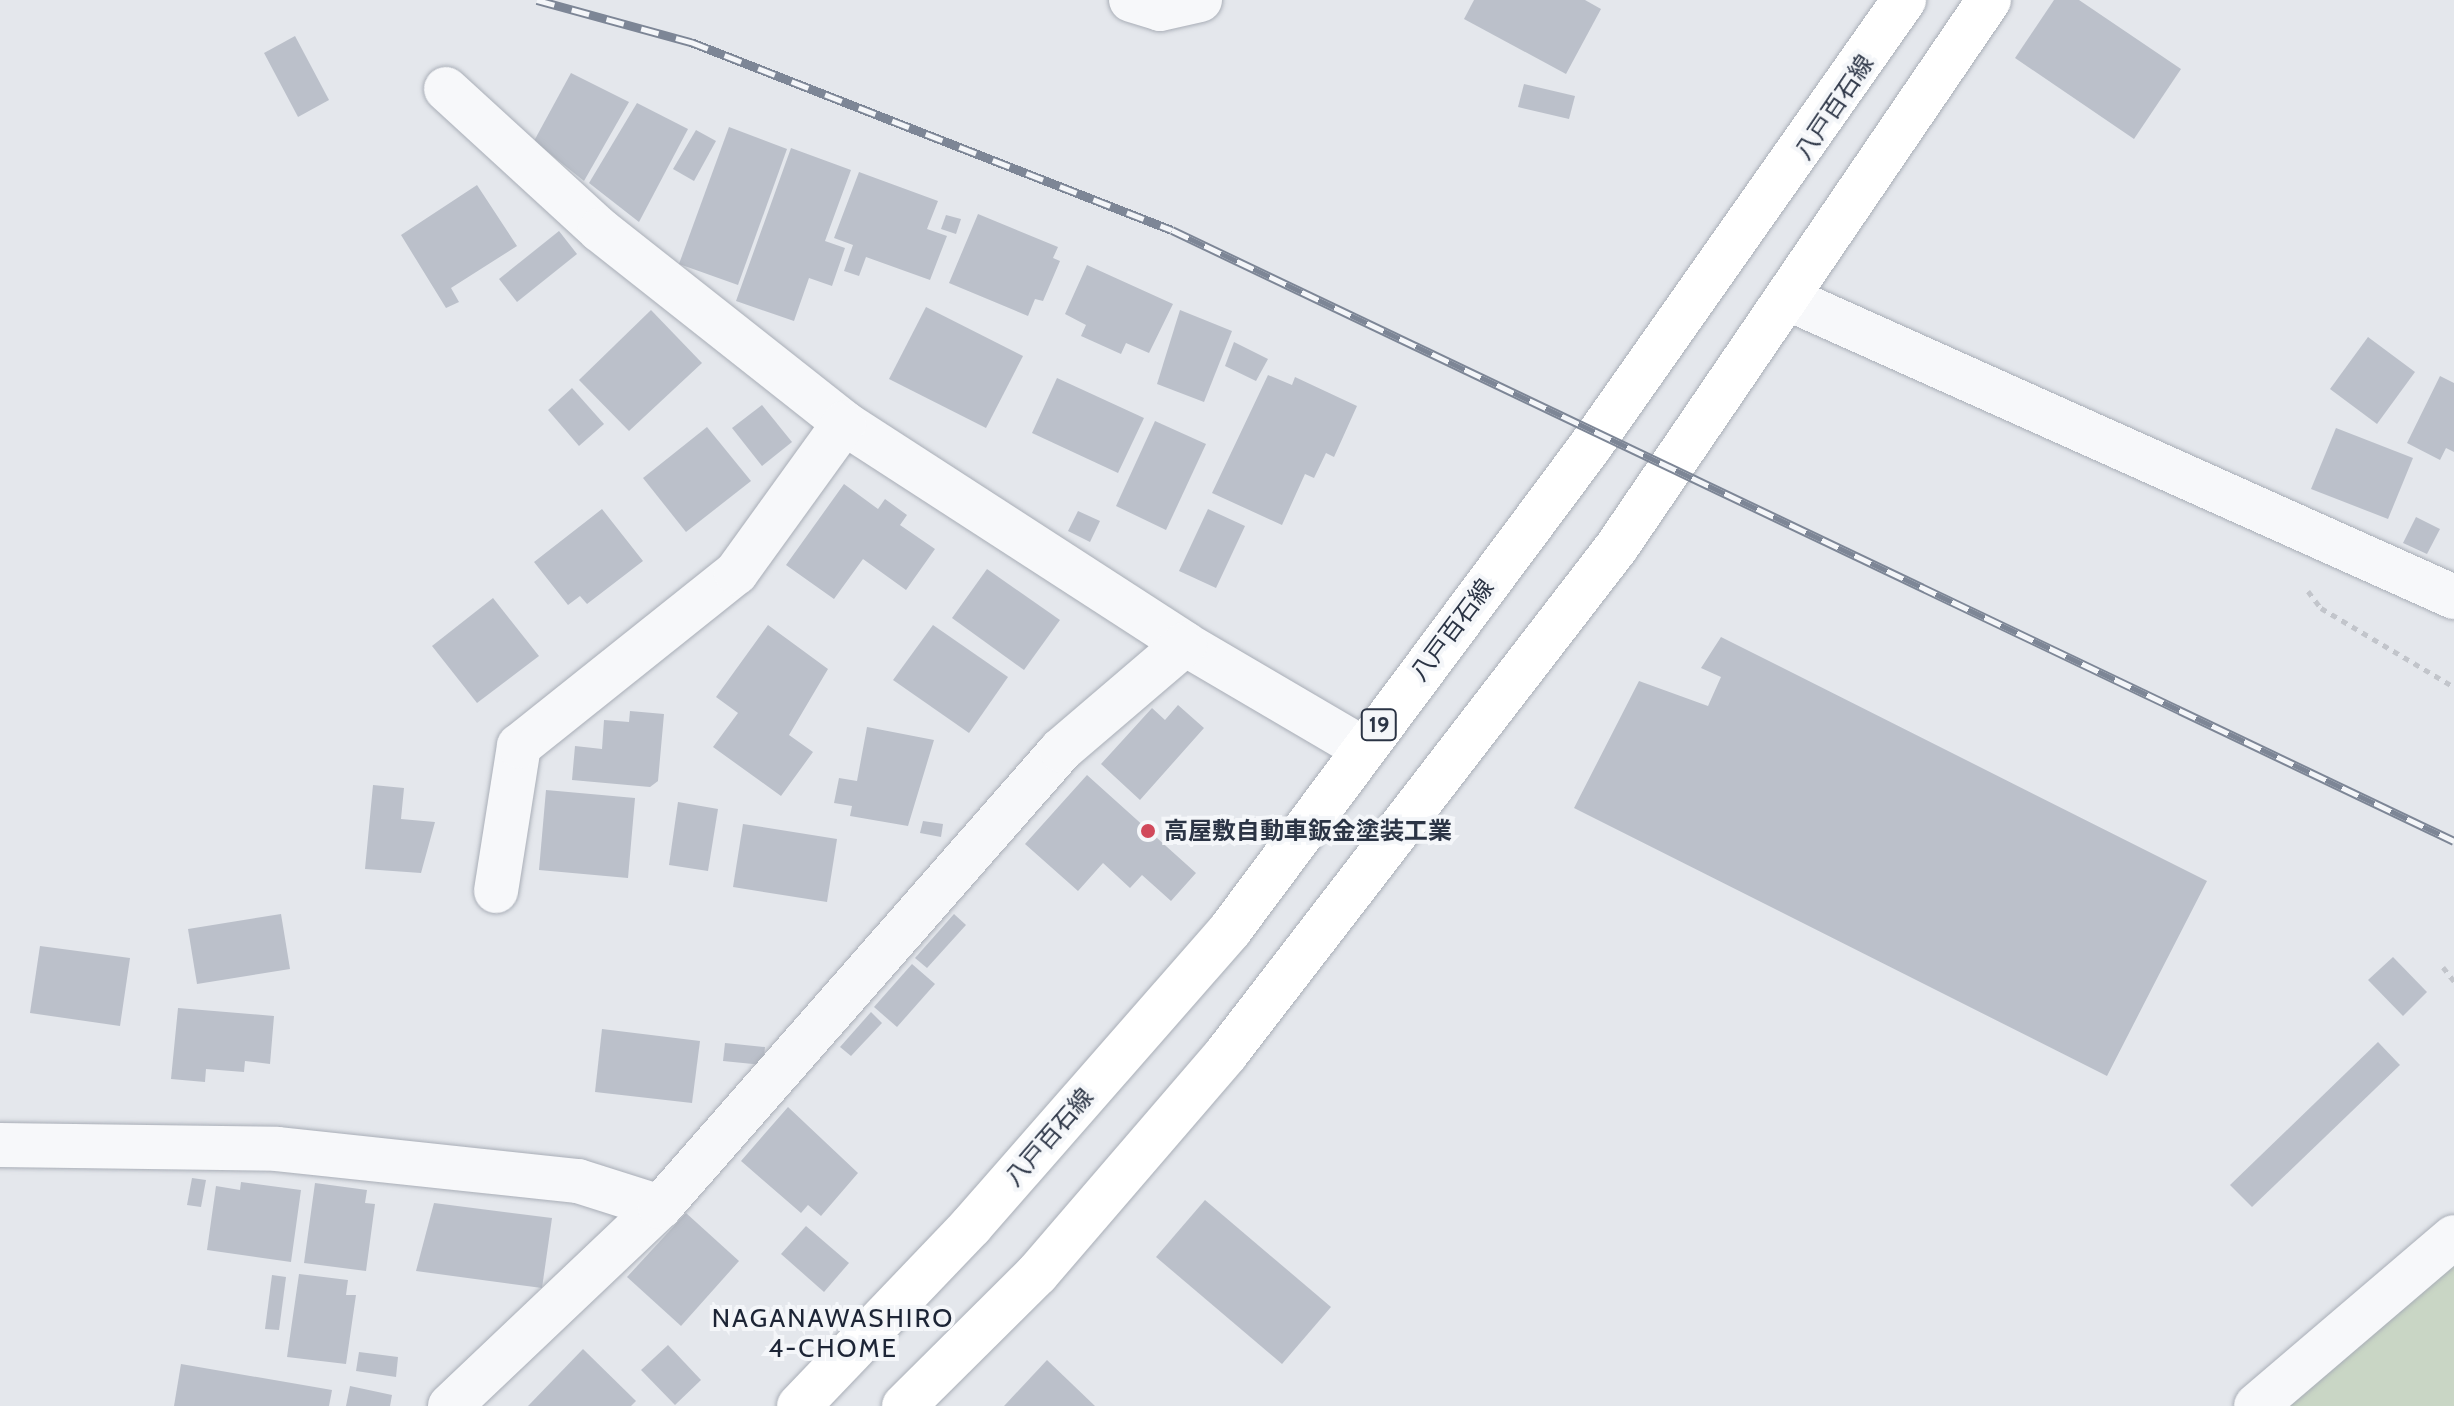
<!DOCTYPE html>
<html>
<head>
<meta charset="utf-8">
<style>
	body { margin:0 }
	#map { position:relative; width:2454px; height:1406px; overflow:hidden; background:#e4e7ec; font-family:Cabin,"Noto Sans JP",sans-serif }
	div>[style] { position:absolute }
	.green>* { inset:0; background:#c9d6c5 }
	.building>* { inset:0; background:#bbc0ca }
	.path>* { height:5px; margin-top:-2.5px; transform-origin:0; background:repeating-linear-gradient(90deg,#c2c5cb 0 6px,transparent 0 12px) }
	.roads { filter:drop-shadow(0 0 2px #a9aeb7) drop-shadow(0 0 2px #a9aeb7) }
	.street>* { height:44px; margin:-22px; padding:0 22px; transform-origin:22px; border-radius:22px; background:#f7f8fa }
	.primary>* { height:44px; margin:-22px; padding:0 22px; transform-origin:22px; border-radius:22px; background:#fff }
	.rail>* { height:9px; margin-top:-4.5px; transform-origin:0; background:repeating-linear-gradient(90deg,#f4f6f9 0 18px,#7d8696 0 36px); box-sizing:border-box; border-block:2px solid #7d8696 }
	.dots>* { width:22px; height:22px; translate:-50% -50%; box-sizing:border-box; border:4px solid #f4f6f9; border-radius:50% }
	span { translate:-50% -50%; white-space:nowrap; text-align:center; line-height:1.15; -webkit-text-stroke:8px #f4f6f9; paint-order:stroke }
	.shield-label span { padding:2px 6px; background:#f4f6f9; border:2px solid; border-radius:6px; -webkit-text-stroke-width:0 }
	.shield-label { font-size:22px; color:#2b3445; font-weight:700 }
	.street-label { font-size:24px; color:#2b3445 }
	.poi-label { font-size:24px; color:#2b3445; font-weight:700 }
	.left { translate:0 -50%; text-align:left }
	.neighbourhood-label { font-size:26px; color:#1d2536; letter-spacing:2px }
</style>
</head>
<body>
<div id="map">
	<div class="green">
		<i style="clip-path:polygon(2454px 1265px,2454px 1406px,2290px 1406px)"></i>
	</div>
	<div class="building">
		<i style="clip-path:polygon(1474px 0,1585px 0,1601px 9px,1566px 74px,1464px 19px)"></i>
		<i style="clip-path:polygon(2054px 0,2079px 0,2181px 69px,2134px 139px,2015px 58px)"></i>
		<i style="clip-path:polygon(295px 36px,329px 100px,298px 117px,264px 53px)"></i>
		<i style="clip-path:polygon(571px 73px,629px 102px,584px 181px,534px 141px)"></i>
		<i style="clip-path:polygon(1524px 84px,1575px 96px,1569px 119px,1518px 107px)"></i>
		<i style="clip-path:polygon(637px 103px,688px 129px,639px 222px,589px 183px)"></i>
		<i style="clip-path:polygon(729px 127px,787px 149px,738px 285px,679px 264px)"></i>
		<i style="clip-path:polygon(696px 130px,716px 141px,694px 181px,673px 169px)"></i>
		<i style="clip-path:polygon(791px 148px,851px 170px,825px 241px,845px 248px,832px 286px,809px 278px,794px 321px,736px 301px)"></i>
		<i style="clip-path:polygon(859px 172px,938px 201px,927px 229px,947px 236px,930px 280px,866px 257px,859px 276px,844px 271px,853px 245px,834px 238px)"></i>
		<i style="clip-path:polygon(477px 185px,517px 246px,451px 288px,459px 302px,446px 308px,401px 235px)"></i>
		<i style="clip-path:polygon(978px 214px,1058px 247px,1053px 258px,1060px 261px,1043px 301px,1035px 299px,1028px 316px,949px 283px)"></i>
		<i style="clip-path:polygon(946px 215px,961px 219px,956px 234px,941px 229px)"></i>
		<i style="clip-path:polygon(559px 231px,577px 254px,517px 302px,499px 279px)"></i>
		<i style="clip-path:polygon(1087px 265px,1173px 304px,1149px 353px,1126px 343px,1121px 354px,1081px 336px,1086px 325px,1065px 314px)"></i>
		<i style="clip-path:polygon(926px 307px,1023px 356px,986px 428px,889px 379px)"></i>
		<i style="clip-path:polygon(651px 310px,702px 363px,629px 431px,579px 380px)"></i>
		<i style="clip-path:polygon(1180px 310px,1232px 331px,1204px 402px,1157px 384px)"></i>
		<i style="clip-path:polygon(2368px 337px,2415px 372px,2377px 424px,2330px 389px)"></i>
		<i style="clip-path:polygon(1234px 342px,1268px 359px,1256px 381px,1225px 366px)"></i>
		<i style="clip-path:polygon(1268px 375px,1292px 385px,1295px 377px,1357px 406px,1334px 457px,1326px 453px,1314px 478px,1305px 474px,1282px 525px,1212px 493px)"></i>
		<i style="clip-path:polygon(2440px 376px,2454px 383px,2454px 452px,2446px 448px,2440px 460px,2407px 443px)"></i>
		<i style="clip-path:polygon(1057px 378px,1144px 418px,1118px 473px,1032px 433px)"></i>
		<i style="clip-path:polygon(572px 388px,604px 424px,579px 446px,548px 410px)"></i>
		<i style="clip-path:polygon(762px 405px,792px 442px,762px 466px,732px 428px)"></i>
		<i style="clip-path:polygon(1155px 421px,1206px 444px,1166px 530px,1116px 506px)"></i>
		<i style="clip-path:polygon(707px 427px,751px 481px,686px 532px,643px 478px)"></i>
		<i style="clip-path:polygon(2336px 428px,2413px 458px,2388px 519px,2311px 489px)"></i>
		<i style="clip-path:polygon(844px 484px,878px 509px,885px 499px,907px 515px,900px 525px,935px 549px,906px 590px,863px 559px,834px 599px,786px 565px)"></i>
		<i style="clip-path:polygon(602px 509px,643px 561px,587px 604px,580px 596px,568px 605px,534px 562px)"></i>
		<i style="clip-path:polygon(1208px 509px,1245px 526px,1216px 588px,1179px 571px)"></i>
		<i style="clip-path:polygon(1078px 511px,1100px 521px,1090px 542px,1068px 531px)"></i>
		<i style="clip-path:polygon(2416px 517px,2440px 529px,2427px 554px,2403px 543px)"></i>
		<i style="clip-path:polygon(987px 569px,1060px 620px,1024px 670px,952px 618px)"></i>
		<i style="clip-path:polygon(493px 598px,539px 656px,477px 703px,432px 646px)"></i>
		<i style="clip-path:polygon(768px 625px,828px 669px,789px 735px,813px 752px,781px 796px,713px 747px,738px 713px,716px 697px)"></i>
		<i style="clip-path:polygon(933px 625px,1008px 677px,969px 733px,893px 680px)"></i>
		<i style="clip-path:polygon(1721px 637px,2207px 881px,2107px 1076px,1574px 808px,1639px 681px,1708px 706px,1721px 677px,1701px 668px)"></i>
		<i style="clip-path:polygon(1178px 705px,1204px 728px,1140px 800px,1101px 764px,1152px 708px,1165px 720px)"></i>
		<i style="clip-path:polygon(630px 711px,664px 714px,658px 781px,650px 787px,572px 780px,575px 746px,602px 749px,604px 720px,629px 722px)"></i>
		<i style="clip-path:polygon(867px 727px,934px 740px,908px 826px,850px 816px,852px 806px,834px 803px,839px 778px,857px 781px)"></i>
		<i style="clip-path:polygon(1087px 775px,1196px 873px,1171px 901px,1142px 875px,1130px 888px,1103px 863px,1078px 891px,1025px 844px)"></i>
		<i style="clip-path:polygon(373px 785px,404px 788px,401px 819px,435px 822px,421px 873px,365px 869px)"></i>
		<i style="clip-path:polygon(546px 790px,635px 798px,628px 878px,539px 870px)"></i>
		<i style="clip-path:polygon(678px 802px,718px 809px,708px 871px,669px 865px)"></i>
		<i style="clip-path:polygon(923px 821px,943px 824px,941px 837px,920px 833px)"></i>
		<i style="clip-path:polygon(743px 824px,837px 839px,827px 902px,733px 887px)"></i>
		<i style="clip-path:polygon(281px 914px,290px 969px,197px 984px,188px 929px)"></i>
		<i style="clip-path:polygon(954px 914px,966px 925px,927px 968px,915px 958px)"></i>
		<i style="clip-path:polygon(40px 946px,130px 958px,120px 1026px,30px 1013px)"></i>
		<i style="clip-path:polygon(2393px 957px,2427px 992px,2403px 1016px,2368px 980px)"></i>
		<i style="clip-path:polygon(912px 964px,935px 984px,897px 1027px,874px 1007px)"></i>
		<i style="clip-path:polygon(178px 1008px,274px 1016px,270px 1064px,245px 1061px,244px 1072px,206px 1069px,205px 1082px,171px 1079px)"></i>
		<i style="clip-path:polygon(871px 1012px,882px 1023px,851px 1056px,840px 1047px)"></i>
		<i style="clip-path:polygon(602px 1029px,700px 1041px,692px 1103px,595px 1092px)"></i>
		<i style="clip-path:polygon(2378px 1042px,2400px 1065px,2252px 1207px,2230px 1185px)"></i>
		<i style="clip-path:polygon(725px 1043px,765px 1047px,763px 1065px,723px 1061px)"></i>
		<i style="clip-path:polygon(788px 1107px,858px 1173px,821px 1216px,808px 1205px,801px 1213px,741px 1161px)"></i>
		<i style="clip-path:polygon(192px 1178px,206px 1180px,201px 1207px,187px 1205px)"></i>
		<i style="clip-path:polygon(241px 1182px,301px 1190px,291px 1262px,207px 1250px,216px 1186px,240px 1190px)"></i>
		<i style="clip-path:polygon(315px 1183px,367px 1190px,365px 1203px,375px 1204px,366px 1271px,304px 1263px)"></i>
		<i style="clip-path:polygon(1205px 1200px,1331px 1307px,1282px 1364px,1156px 1257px)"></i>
		<i style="clip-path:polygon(434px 1203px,552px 1218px,542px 1288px,416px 1271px)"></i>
		<i style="clip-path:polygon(686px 1213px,739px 1261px,681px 1326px,627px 1277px)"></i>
		<i style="clip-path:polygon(806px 1226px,849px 1263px,824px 1292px,781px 1254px)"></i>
		<i style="clip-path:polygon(299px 1274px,348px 1280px,346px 1295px,356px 1295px,346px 1364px,287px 1357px)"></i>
		<i style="clip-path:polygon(272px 1275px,286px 1277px,279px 1330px,265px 1329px)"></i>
		<i style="clip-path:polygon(668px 1345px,701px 1380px,675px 1405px,641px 1370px)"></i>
		<i style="clip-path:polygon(583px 1349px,636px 1401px,631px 1406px,528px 1406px)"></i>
		<i style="clip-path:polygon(359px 1352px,398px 1357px,396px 1377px,356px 1371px)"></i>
		<i style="clip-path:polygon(1047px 1360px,1095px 1406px,1004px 1406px)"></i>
		<i style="clip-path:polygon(181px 1364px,332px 1390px,329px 1406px,174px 1406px)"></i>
		<i style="clip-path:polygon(350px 1386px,392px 1395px,390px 1406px,346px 1406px)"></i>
	</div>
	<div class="path">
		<i style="left:2308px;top:591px;width:21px;rotate:53deg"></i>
		<i style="left:2321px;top:608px;width:155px;rotate:30.7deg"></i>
		<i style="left:2443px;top:967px;width:18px;rotate:52deg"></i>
	</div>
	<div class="roads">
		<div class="street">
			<i style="left:1131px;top:0;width:30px;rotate:17deg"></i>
			<i style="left:1160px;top:9px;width:41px;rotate:-12.7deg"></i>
			<i style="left:446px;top:89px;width:209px;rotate:42.5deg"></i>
			<i style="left:600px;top:230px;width:311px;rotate:38.3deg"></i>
			<i style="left:844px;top:423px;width:406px;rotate:32.9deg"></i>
			<i style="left:1185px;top:644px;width:205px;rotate:30.4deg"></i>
			<i style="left:1789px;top:299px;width:729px;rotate:24.14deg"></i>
			<i style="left:496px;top:891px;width:147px;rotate:-81deg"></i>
			<i style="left:519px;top:746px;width:278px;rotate:-38.6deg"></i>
			<i style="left:736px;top:573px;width:185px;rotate:-54.2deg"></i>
			<i style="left:0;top:1145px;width:277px;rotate:0.8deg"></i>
			<i style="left:277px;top:1149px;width:303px;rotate:6.1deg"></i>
			<i style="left:578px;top:1181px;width:86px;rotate:17.6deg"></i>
			<i style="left:450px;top:1406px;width:289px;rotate:-43.5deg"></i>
			<i style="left:660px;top:1207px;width:608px;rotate:-48.73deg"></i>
			<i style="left:1061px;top:750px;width:163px;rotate:-40.5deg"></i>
			<i style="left:2256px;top:1406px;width:260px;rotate:-40.5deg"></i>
		</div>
		<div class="primary">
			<i style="left:799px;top:1406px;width:249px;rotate:-46.3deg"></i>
			<i style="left:971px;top:1226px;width:393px;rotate:-48.8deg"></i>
			<i style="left:1230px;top:930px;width:601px;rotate:-53.32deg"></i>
			<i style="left:1589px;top:448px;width:548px;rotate:-54.89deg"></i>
			<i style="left:904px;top:1406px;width:187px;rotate:-44.8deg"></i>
			<i style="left:1037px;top:1274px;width:290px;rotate:-49.3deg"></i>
			<i style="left:1226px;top:1054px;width:639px;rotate:-52.38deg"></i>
			<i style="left:1616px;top:548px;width:663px;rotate:-55.76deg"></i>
		</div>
	</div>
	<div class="rail">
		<i style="left:537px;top:0;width:160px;rotate:15.3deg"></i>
		<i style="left:691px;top:42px;width:516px;rotate:21.35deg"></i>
		<i style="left:1172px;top:230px;width:1420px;rotate:25.48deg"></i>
	</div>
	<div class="dots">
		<i style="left:1148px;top:831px;background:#d1495b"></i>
	</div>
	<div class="shield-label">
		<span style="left:1379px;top:725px">19</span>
	</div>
	<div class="street-label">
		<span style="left:1834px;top:107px;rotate:-56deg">八戸百石線</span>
		<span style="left:1452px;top:630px;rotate:-53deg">八戸百石線</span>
		<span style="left:1049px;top:1137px;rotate:-49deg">八戸百石線</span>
	</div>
	<div class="poi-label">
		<span class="left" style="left:1164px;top:831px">高屋敷自動車鈑金塗装工業</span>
	</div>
	<div class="neighbourhood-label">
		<span style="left:833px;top:1334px">NAGANAWASHIRO<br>4-CHOME</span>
	</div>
</div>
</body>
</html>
